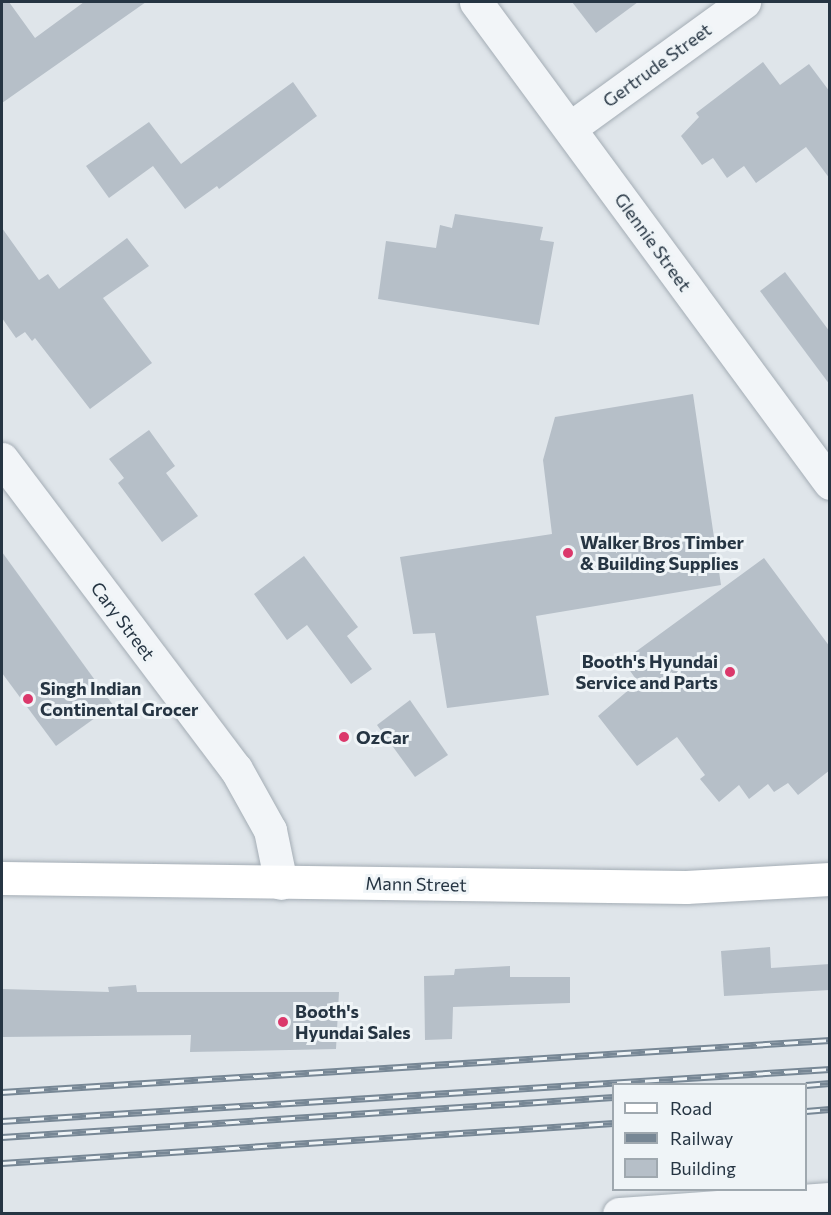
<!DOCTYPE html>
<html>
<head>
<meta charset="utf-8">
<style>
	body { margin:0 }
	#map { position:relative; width:831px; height:1215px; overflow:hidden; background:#dfe5ea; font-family:Commissioner,sans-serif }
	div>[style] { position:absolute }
	.building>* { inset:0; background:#b6bfc8 }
	.roads { filter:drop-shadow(0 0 2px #a4adb5) drop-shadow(0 0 2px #a4adb5) }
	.minor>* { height:33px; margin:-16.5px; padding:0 16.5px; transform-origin:16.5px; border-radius:16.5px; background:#f2f5f8 }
	.tertiary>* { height:33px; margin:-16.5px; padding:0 16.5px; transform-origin:16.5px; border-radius:16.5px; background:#f2f5f8 }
	.primary>* { height:33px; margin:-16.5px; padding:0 16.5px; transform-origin:16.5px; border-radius:16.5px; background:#fff }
	.rail>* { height:7px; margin-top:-3.5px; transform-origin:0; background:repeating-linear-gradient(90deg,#eff4f7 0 14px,#778795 0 28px); box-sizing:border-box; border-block:2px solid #778795 }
	.dots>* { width:16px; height:16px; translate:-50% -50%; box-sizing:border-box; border:3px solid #eff4f7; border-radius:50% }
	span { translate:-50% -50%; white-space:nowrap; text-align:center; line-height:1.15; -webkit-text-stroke:6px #eff4f7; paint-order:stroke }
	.street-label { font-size:18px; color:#263543 }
	.poi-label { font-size:18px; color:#263543; font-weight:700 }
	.left { translate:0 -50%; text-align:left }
	.right { translate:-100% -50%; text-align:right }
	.frame { position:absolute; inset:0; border:3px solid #263543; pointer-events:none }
	.legend { position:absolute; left:612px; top:1083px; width:195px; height:108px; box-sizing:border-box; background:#eff4f7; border:2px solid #9fa8af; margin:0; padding:8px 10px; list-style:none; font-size:18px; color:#263543 }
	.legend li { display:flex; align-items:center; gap:12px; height:30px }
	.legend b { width:30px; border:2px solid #9fa8af }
</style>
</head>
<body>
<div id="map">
	<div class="building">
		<i style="clip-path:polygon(2px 2px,9px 2px,35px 38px,84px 2px,146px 2px,2px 103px)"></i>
		<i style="clip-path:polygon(572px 2px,638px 2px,596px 33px)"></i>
		<i style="clip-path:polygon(763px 62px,780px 85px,809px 64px,830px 92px,830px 179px,806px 147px,756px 183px,744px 166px,727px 178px,713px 158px,702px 165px,681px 136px,699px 117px,696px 113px)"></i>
		<i style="clip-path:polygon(293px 82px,317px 116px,219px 189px,217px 186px,185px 209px,153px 166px,109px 198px,86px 166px,149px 122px,181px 164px)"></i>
		<i style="clip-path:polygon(455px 214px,543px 227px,540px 240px,554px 242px,539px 325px,378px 299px,386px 241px,436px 248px,440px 225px,452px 228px)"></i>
		<i style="clip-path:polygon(2px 228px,39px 280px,48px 274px,59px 289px,127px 238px,149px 266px,103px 298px,152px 363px,90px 409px,35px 338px,32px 341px,25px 332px,16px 338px,2px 318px)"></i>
		<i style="clip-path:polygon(785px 272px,830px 332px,830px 385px,760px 291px)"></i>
		<i style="clip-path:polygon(693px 394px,721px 585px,536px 616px,549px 695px,447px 708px,435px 633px,413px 634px,400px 557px,552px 534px,543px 460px,555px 417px)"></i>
		<i style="clip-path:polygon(149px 430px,175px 466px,166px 473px,198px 516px,162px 542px,118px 483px,124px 478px,109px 459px)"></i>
		<i style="clip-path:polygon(2px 552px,113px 705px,56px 746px,2px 673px)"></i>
		<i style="clip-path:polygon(304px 556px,358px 627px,347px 636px,372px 669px,351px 684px,307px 625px,287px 640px,254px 594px)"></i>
		<i style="clip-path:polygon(764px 558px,830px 647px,830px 770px,798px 795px,788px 783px,774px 792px,768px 784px,749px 799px,739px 785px,719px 802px,700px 779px,705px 775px,677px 737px,637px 766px,598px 716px,638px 682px,623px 661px)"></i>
		<i style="clip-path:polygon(410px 700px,448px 755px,415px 777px,377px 725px)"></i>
		<i style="clip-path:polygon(770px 947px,771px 968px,830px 964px,830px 990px,724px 996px,721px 951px)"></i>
		<i style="clip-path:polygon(510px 966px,510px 977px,570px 977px,570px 1003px,453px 1007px,452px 1039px,425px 1040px,424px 976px,454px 975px,455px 969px)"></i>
		<i style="clip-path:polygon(136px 985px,137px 992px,339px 992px,336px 1049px,190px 1052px,191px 1035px,2px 1037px,2px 989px,109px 992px,108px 987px)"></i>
	</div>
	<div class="roads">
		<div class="minor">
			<i style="left:476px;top:2px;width:597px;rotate:53.65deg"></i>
			<i style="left:570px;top:128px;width:215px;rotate:-35.9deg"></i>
		</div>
		<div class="tertiary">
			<i style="left:2px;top:459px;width:388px;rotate:53deg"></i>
			<i style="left:236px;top:769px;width:70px;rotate:60.9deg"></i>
			<i style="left:270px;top:830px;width:54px;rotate:78.3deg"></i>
			<i style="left:619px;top:1214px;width:212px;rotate:-4.1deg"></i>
		</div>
		<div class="primary">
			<i style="left:2px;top:878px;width:684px;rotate:0.75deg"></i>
			<i style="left:686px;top:887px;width:144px;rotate:-3.2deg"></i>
		</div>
	</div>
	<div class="rail">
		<i style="left:806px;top:1085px;width:24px;rotate:-5deg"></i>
		<i style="left:2px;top:1092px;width:830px;rotate:-3.59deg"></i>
		<i style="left:806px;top:1111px;width:24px;rotate:-5deg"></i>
		<i style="left:2px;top:1121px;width:830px;rotate:-3.59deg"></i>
		<i style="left:2px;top:1137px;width:613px;rotate:-3.74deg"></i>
		<i style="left:2px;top:1163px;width:613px;rotate:-3.74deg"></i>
	</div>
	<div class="dots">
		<i style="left:568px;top:553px;background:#db386b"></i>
		<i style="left:730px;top:672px;background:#db386b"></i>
		<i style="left:28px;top:699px;background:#db386b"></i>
		<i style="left:344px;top:737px;background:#db386b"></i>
		<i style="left:283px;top:1022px;background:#db386b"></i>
	</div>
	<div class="street-label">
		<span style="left:657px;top:65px;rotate:-36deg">Gertrude Street</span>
		<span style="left:653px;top:242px;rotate:54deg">Glennie Street</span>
		<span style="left:123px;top:621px;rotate:53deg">Cary Street</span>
		<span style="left:416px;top:884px;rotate:1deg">Mann Street</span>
	</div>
	<div class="poi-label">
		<span class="left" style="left:580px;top:553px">Walker Bros Timber<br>&amp; Building Supplies</span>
		<span class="right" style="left:718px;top:672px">Booth's Hyundai<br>Service and Parts</span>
		<span class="left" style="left:40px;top:699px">Singh Indian<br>Continental Grocer</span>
		<span class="left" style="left:356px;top:737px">OzCar</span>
		<span class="left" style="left:295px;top:1022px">Booth's<br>Hyundai Sales</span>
	</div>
	<div class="frame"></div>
	<ul class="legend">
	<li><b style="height:8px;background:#fff"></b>Road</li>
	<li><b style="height:8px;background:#778795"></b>Railway</li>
	<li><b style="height:16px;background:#b6bfc8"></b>Building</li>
	</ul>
</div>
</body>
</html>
